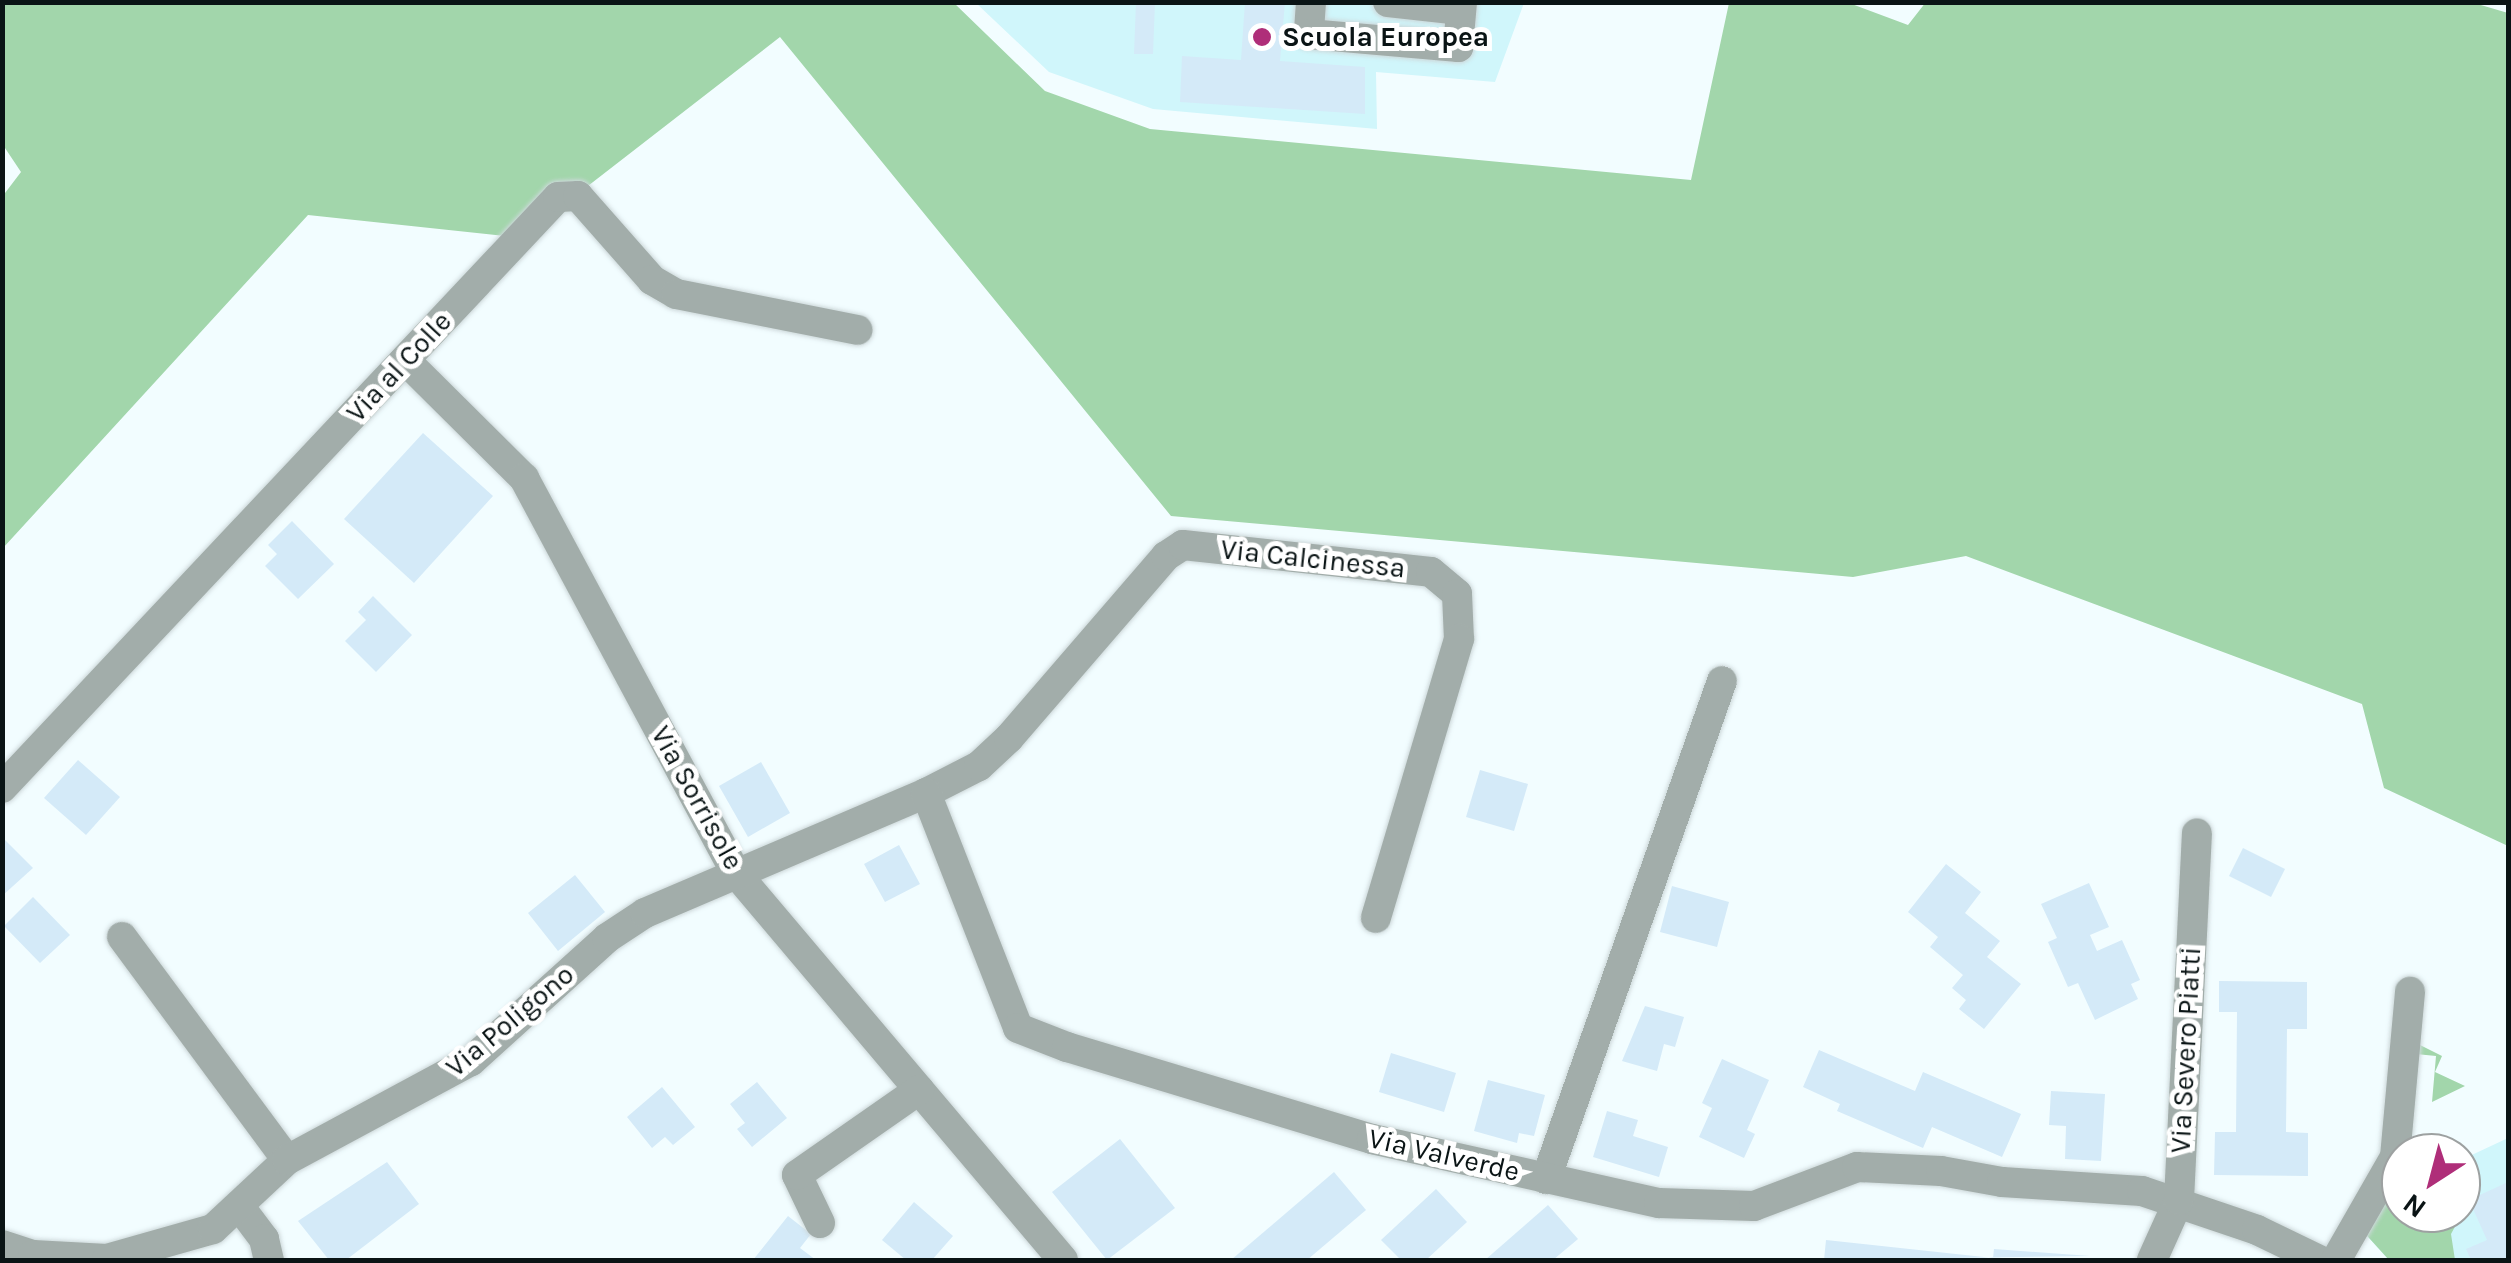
<!DOCTYPE html>
<html>
<head>
<meta charset="utf-8">
<style>
	body { margin:0 }
	#map { position:relative; width:2511px; height:1263px; overflow:hidden; background:#f2fdff; font-family:Karla,sans-serif }
	div>[style] { position:absolute }
	.built>* { inset:0; background:#d0f6fb }
	.green>* { inset:0; background:#a2d6ab }
	.building>* { inset:0; background:#d4eaf8 }
	.roads { filter:drop-shadow(0 0 2px #cdd8da) drop-shadow(0 0 2px #cdd8da) }
	.minor>* { height:30px; margin:-15px; padding:0 15px; transform-origin:15px; border-radius:15px; background:#a2adaa }
	.dots>* { width:28px; height:28px; translate:-50% -50%; box-sizing:border-box; border:5px solid #fff; border-radius:50% }
	span { translate:-50% -50%; white-space:nowrap; text-align:center; line-height:1.15; -webkit-text-stroke:10px #fff; paint-order:stroke }
	.poi-label { font-size:28px; color:#0a1415; font-weight:700 }
	.left { translate:0 -50%; text-align:left }
	.street-label { font-size:28px; color:#0a1415 }
	.frame { position:absolute; inset:0; border:5px solid #0a1415; pointer-events:none }
	.north { position:absolute; left:2381px; top:1133px; width:100px; height:100px; box-sizing:border-box; background:#fff; border:2px solid #9da1a1; border-radius:50%; rotate:216deg; font-size:28px; font-weight:700; line-height:40px; text-align:center; color:#0a1415 }
	.north::after { content:''; display:block; margin:auto; width:35px; height:45px; background:#af2e79; clip-path:polygon(50% 0,100% 100%,50% 72%,0 100%) }
</style>
</head>
<body>
<div id="map">
	<div class="built">
		<i style="clip-path:polygon(976px 3px,1524px 3px,1495px 82px,1376px 72px,1377px 129px,1153px 109px,1049px 72px)"></i>
		<i style="clip-path:polygon(2508px 1138px,2508px 1260px,2389px 1260px,2360px 1228px,2401px 1213px,2461px 1213px,2461px 1160px)"></i>
	</div>
	<div class="green">
		<i style="clip-path:polygon(1926px 2px,2474px 3px,2508px 13px,2508px 846px,2384px 788px,2362px 704px,1966px 556px,1853px 577px,1171px 516px,780px 37px,584px 189px,505px 236px,308px 215px,3px 548px,2px 197px,21px 172px,3px 145px,3px 3px,954px 3px,1045px 91px,1150px 129px,1691px 180px,1729px 3px,1849px 3px,1908px 25px)"></i>
		<i style="clip-path:polygon(2416px 1043px,2442px 1056px,2435px 1072px,2465px 1086px,2432px 1102px,2436px 1056px,2416px 1054px)"></i>
		<i style="clip-path:polygon(2401px 1166px,2401px 1213px,2461px 1213px,2461px 1203px,2464px 1210px,2451px 1234px,2455px 1260px,2389px 1260px,2360px 1228px)"></i>
	</div>
	<div class="building">
		<i style="clip-path:polygon(1136px 2px,1155px 2px,1153px 54px,1134px 54px)"></i>
		<i style="clip-path:polygon(1245px 2px,1285px 2px,1280px 61px,1365px 67px,1365px 114px,1180px 102px,1182px 56px,1241px 60px)"></i>
		<i style="clip-path:polygon(423px 433px,493px 496px,414px 583px,344px 519px)"></i>
		<i style="clip-path:polygon(292px 521px,334px 564px,298px 599px,265px 566px,277px 554px,268px 545px)"></i>
		<i style="clip-path:polygon(373px 596px,412px 635px,376px 672px,345px 641px,366px 620px,358px 612px)"></i>
		<i style="clip-path:polygon(78px 760px,120px 797px,86px 835px,44px 798px)"></i>
		<i style="clip-path:polygon(761px 762px,790px 813px,748px 837px,719px 786px)"></i>
		<i style="clip-path:polygon(1480px 770px,1528px 784px,1514px 831px,1466px 817px)"></i>
		<i style="clip-path:polygon(2px 837px,33px 868px,2px 896px)"></i>
		<i style="clip-path:polygon(899px 845px,920px 884px,885px 902px,864px 864px)"></i>
		<i style="clip-path:polygon(2243px 848px,2285px 869px,2271px 897px,2229px 876px)"></i>
		<i style="clip-path:polygon(1946px 864px,1981px 892px,1965px 913px,2000px 941px,1987px 957px,2021px 984px,1984px 1029px,1959px 1009px,1966px 1000px,1952px 988px,1963px 975px,1930px 947px,1938px 937px,1908px 912px)"></i>
		<i style="clip-path:polygon(575px 875px,605px 912px,558px 951px,528px 913px)"></i>
		<i style="clip-path:polygon(2089px 883px,2109px 927px,2090px 935px,2097px 951px,2122px 940px,2140px 980px,2131px 984px,2138px 999px,2095px 1020px,2078px 983px,2068px 987px,2048px 942px,2057px 938px,2041px 904px)"></i>
		<i style="clip-path:polygon(1672px 886px,1729px 902px,1717px 947px,1660px 932px)"></i>
		<i style="clip-path:polygon(33px 897px,70px 935px,40px 963px,4px 926px)"></i>
		<i style="clip-path:polygon(2219px 981px,2307px 982px,2307px 1029px,2287px 1029px,2286px 1132px,2308px 1133px,2308px 1176px,2214px 1175px,2215px 1132px,2236px 1132px,2237px 1012px,2219px 1012px)"></i>
		<i style="clip-path:polygon(1645px 1006px,1684px 1017px,1675px 1047px,1664px 1044px,1657px 1071px,1622px 1061px)"></i>
		<i style="clip-path:polygon(1819px 1050px,1915px 1091px,1923px 1072px,2021px 1114px,2002px 1157px,1932px 1127px,1923px 1148px,1837px 1111px,1840px 1104px,1803px 1087px)"></i>
		<i style="clip-path:polygon(1391px 1053px,1456px 1073px,1444px 1112px,1379px 1092px)"></i>
		<i style="clip-path:polygon(1722px 1059px,1769px 1080px,1747px 1130px,1755px 1134px,1744px 1158px,1699px 1137px,1712px 1108px,1702px 1103px)"></i>
		<i style="clip-path:polygon(1488px 1080px,1545px 1095px,1534px 1136px,1519px 1133px,1517px 1143px,1474px 1131px)"></i>
		<i style="clip-path:polygon(757px 1082px,787px 1118px,752px 1147px,737px 1129px,745px 1123px,730px 1104px)"></i>
		<i style="clip-path:polygon(662px 1087px,695px 1127px,673px 1145px,665px 1137px,652px 1148px,627px 1117px)"></i>
		<i style="clip-path:polygon(2051px 1091px,2105px 1094px,2101px 1161px,2065px 1159px,2066px 1126px,2049px 1125px)"></i>
		<i style="clip-path:polygon(1607px 1111px,1638px 1120px,1633px 1136px,1668px 1147px,1659px 1177px,1593px 1157px)"></i>
		<i style="clip-path:polygon(1120px 1139px,1175px 1208px,1107px 1260px,1052px 1192px)"></i>
		<i style="clip-path:polygon(387px 1162px,419px 1204px,346px 1260px,329px 1260px,298px 1221px)"></i>
		<i style="clip-path:polygon(1334px 1172px,1366px 1210px,1307px 1260px,1231px 1260px)"></i>
		<i style="clip-path:polygon(2508px 1182px,2508px 1260px,2471px 1260px,2466px 1249px,2487px 1240px,2469px 1200px)"></i>
		<i style="clip-path:polygon(1436px 1189px,1467px 1222px,1426px 1260px,1401px 1260px,1381px 1240px)"></i>
		<i style="clip-path:polygon(914px 1202px,953px 1236px,932px 1260px,906px 1260px,882px 1240px)"></i>
		<i style="clip-path:polygon(1548px 1205px,1578px 1239px,1553px 1260px,1485px 1260px)"></i>
		<i style="clip-path:polygon(788px 1216px,811px 1234px,800px 1248px,816px 1260px,753px 1260px)"></i>
		<i style="clip-path:polygon(1826px 1240px,1993px 1258px,1994px 1249px,2090px 1256px,1824px 1260px)"></i>
	</div>
	<div class="roads">
		<div class="minor">
			<i style="left:1311px;top:2px;width:32px;rotate:94deg"></i>
			<i style="left:1309px;top:34px;width:150px;rotate:5deg"></i>
			<i style="left:1458px;top:47px;width:45px;rotate:-84.9deg"></i>
			<i style="left:1388px;top:2px;width:73px;rotate:6.3deg"></i>
			<i style="left:405px;top:360px;width:168px;rotate:44.8deg"></i>
			<i style="left:524px;top:478px;width:447px;rotate:61.8deg"></i>
			<i style="left:735px;top:872px;width:508px;rotate:49.79deg"></i>
			<i style="left:2px;top:788px;width:811px;rotate:-46.75deg"></i>
			<i style="left:558px;top:197px;width:20px;rotate:-3deg"></i>
			<i style="left:578px;top:196px;width:112px;rotate:48.6deg"></i>
			<i style="left:652px;top:280px;width:28px;rotate:30deg"></i>
			<i style="left:676px;top:294px;width:185px;rotate:11.2deg"></i>
			<i style="left:926px;top:793px;width:59px;rotate:-27deg"></i>
			<i style="left:979px;top:766px;width:41px;rotate:-43deg"></i>
			<i style="left:1009px;top:738px;width:240px;rotate:-49.2deg"></i>
			<i style="left:1166px;top:556px;width:20px;rotate:-33deg"></i>
			<i style="left:1183px;top:545px;width:249px;rotate:6.2deg"></i>
			<i style="left:1431px;top:572px;width:34px;rotate:40deg"></i>
			<i style="left:1457px;top:594px;width:45px;rotate:87.5deg"></i>
			<i style="left:1459px;top:639px;width:291px;rotate:106.6deg"></i>
			<i style="left:122px;top:937px;width:277px;rotate:53.5deg"></i>
			<i style="left:1546px;top:1179px;width:528px;rotate:-70.54deg"></i>
			<i style="left:240px;top:1207px;width:40px;rotate:53deg"></i>
			<i style="left:264px;top:1239px;width:22px;rotate:77deg"></i>
			<i style="left:820px;top:1223px;width:53px;rotate:-115.6deg"></i>
			<i style="left:797px;top:1175px;width:149px;rotate:-34.9deg"></i>
			<i style="left:2px;top:1245px;width:33px;rotate:18deg"></i>
			<i style="left:33px;top:1255px;width:74px;rotate:3.1deg"></i>
			<i style="left:107px;top:1259px;width:110px;rotate:-15.8deg"></i>
			<i style="left:213px;top:1229px;width:101px;rotate:-43deg"></i>
			<i style="left:287px;top:1160px;width:209px;rotate:-28.3deg"></i>
			<i style="left:471px;top:1061px;width:183px;rotate:-42.1deg"></i>
			<i style="left:607px;top:938px;width:45px;rotate:-33.3deg"></i>
			<i style="left:645px;top:913px;width:306px;rotate:-23.1deg"></i>
			<i style="left:926px;top:793px;width:252px;rotate:68.6deg"></i>
			<i style="left:1018px;top:1028px;width:53px;rotate:21.2deg"></i>
			<i style="left:1067px;top:1047px;width:319px;rotate:16.8deg"></i>
			<i style="left:1372px;top:1139px;width:294px;rotate:12.6deg"></i>
			<i style="left:1659px;top:1203px;width:95px;rotate:1.8deg"></i>
			<i style="left:1754px;top:1206px;width:110px;rotate:-20.7deg"></i>
			<i style="left:1857px;top:1167px;width:84px;rotate:2.7deg"></i>
			<i style="left:1941px;top:1171px;width:62px;rotate:10.2deg"></i>
			<i style="left:2002px;top:1182px;width:140px;rotate:3.7deg"></i>
			<i style="left:2142px;top:1191px;width:121px;rotate:18.7deg"></i>
			<i style="left:2257px;top:1230px;width:69px;rotate:25.8deg"></i>
			<i style="left:2152px;top:1260px;width:66px;rotate:-65.8deg"></i>
			<i style="left:2179px;top:1200px;width:367px;rotate:-87.2deg"></i>
			<i style="left:2336px;top:1260px;width:119px;rotate:-60.2deg"></i>
			<i style="left:2395px;top:1157px;width:166px;rotate:-84.8deg"></i>
		</div>
	</div>
	<div class="dots">
		<i style="left:1262px;top:37px;background:#af2e79"></i>
	</div>
	<div class="poi-label">
		<span class="left" style="left:1282px;top:37px">Scuola Europea</span>
	</div>
	<div class="street-label">
		<span style="left:399px;top:367px;rotate:-47deg">Via al Colle</span>
		<span style="left:1313px;top:559px;rotate:6deg">Via Calcinessa</span>
		<span style="left:697px;top:798px;rotate:61deg">Via Sorrisole</span>
		<span style="left:510px;top:1021px;rotate:-40deg">Via Poligono</span>
		<span style="left:2186px;top:1050px;rotate:-87deg">Via Severo Piatti</span>
		<span style="left:1444px;top:1155px;rotate:13deg">Via Valverde</span>
	</div>
	<div class="frame"></div>
	<div class="north">N</div>
</div>
</body>
</html>
